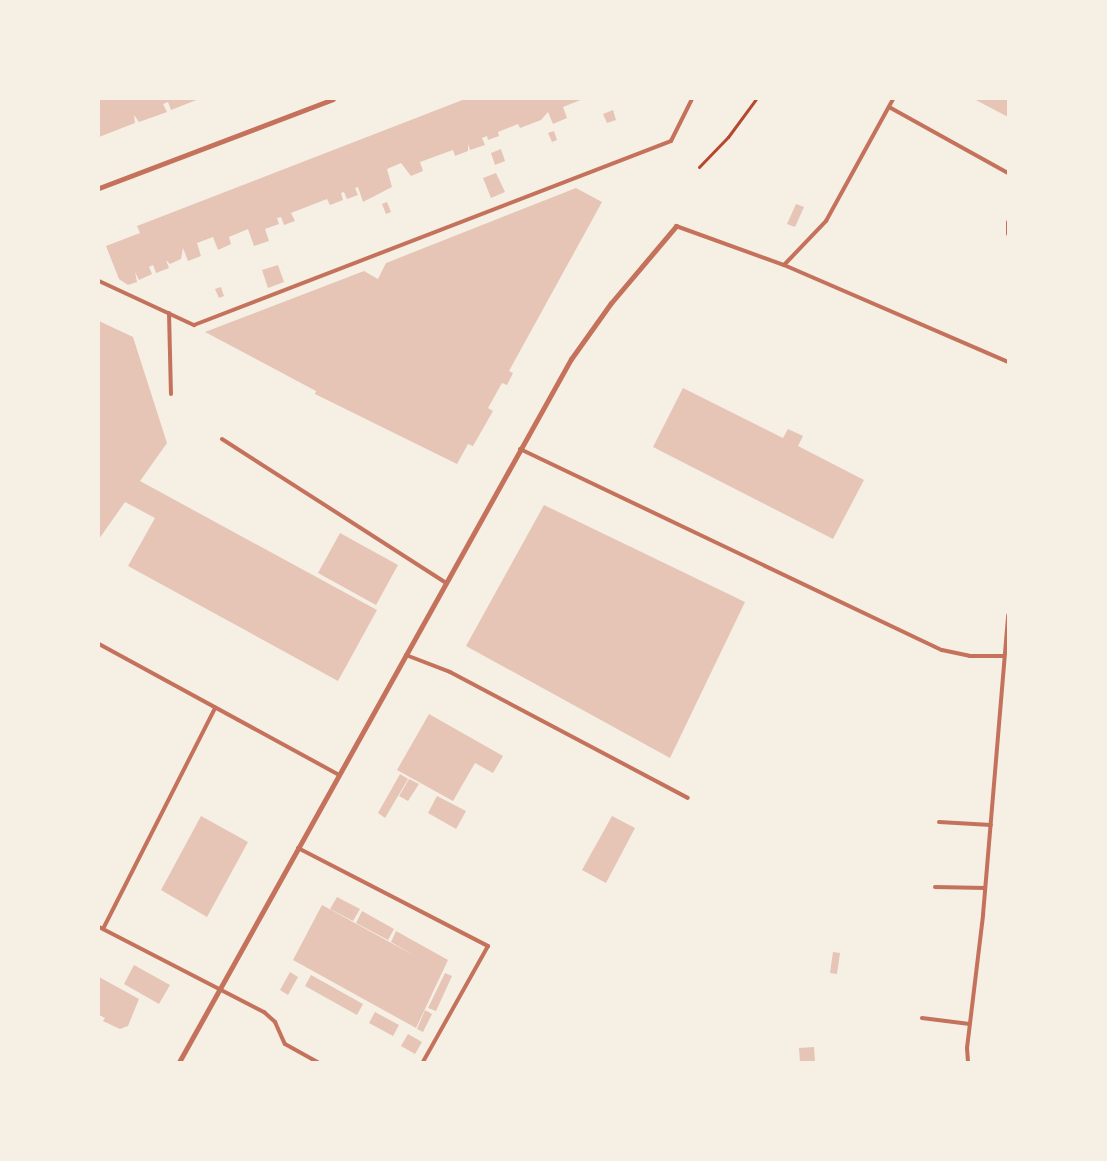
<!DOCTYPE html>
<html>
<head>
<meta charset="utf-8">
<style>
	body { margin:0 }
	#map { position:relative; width:1107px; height:1161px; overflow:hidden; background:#f6efe4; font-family:"Zilla Slab",serif }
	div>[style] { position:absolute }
	.building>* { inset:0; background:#e6c5b7 }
	.path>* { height:3px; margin:-1.5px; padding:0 1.5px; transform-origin:1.5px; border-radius:1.5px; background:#b5482f }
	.service>* { height:4px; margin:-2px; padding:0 2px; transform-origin:2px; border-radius:2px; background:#c5725c }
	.minor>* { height:5px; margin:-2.5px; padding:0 2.5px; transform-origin:2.5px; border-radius:2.5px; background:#c5725c }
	span { translate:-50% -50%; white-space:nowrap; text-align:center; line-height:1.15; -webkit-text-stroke:4.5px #f6efe4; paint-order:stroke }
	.frame { position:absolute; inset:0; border:100px solid #f6efe4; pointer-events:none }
</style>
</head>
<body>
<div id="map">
	<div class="building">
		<i style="clip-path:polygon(99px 99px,199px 99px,171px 110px,168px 102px,163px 104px,167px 112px,139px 122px,134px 115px,135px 123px,99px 137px)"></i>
		<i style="clip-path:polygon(465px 99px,583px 99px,563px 107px,567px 118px,553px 124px,548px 112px,541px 120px,520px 128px,518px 124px,498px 132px,499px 136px,488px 140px,487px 136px,482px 138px,485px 145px,470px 150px,468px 144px,468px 151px,455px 156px,453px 150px,420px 162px,423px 171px,411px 176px,401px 163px,387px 169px,392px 187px,363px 202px,358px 187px,355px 188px,358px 195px,347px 199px,344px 192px,341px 193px,343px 200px,330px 205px,327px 199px,291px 213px,295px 221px,284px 225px,281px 217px,277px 218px,279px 224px,265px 229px,269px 241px,254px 246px,248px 229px,229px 237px,231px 244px,218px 250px,213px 237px,197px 243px,201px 256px,188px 261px,183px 248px,181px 259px,170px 264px,166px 260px,169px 268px,156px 273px,153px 265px,149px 267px,152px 274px,139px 280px,135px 272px,137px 282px,128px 285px,119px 279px,106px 246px,140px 233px,137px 226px)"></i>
		<i style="clip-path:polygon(974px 99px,1008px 99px,1008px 117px)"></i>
		<i style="clip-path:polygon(613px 110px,616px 120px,607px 123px,603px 114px)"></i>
		<i style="clip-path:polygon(554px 131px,557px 140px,552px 142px,548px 133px)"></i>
		<i style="clip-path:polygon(501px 149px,505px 161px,495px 165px,491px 153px)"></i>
		<i style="clip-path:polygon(496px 173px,505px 192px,491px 198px,483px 178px)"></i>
		<i style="clip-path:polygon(576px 188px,602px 202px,509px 371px,513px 373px,507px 385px,502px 383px,488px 408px,493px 411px,473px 446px,468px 444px,457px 464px,315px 394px,316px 391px,205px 332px,364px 271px,378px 279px,386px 263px)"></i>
		<i style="clip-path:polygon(387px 202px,391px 212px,386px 214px,382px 204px)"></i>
		<i style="clip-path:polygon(796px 204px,804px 207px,795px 227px,787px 224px)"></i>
		<i style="clip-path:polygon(278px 265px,284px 282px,268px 288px,262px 270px)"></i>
		<i style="clip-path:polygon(221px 287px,224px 296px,219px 298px,215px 289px)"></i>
		<i style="clip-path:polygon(99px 321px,133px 337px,167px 443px,140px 481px,377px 610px,338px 681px,128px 566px,155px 518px,125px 502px,99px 539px)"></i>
		<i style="clip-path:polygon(683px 388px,783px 438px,788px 429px,803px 436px,798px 446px,864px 480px,833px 539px,653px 447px)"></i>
		<i style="clip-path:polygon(544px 505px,745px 602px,670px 758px,466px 646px)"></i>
		<i style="clip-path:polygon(340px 533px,398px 565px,376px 605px,318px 573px)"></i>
		<i style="clip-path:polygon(429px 714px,503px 756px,493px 773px,475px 763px,453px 801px,397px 770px)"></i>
		<i style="clip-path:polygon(400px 774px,408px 779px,385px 818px,378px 813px)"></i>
		<i style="clip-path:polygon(409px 779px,419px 784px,408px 801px,399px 796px)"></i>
		<i style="clip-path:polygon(437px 796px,466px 811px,456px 829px,428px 813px)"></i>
		<i style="clip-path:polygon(201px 816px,248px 842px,207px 917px,161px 890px)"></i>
		<i style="clip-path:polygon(612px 816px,635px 828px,606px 883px,582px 870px)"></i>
		<i style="clip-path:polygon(337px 897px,360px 909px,353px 921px,330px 909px)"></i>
		<i style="clip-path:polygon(322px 905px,415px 956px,391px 942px,396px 931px,448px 960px,416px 1028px,293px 960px)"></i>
		<i style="clip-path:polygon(362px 911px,394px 929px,388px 940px,356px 923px)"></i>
		<i style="clip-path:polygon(833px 952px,840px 953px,837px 974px,830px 973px)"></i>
		<i style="clip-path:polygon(134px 965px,170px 985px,159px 1004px,124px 984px)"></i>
		<i style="clip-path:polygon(290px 972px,298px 977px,288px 995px,280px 990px)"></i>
		<i style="clip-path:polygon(445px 973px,452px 976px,436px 1011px,428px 1008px)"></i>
		<i style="clip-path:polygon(311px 975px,363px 1004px,357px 1015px,305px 986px)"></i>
		<i style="clip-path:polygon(99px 977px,139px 999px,128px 1026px,120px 1029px,103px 1021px,105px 1018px,99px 1015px)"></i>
		<i style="clip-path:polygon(425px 1010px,432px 1014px,423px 1032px,417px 1029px)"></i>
		<i style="clip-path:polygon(375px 1012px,399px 1025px,393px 1036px,369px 1023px)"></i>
		<i style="clip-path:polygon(408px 1034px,422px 1042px,415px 1054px,401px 1046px)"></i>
		<i style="clip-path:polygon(814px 1047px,815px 1062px,800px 1062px,799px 1048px)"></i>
	</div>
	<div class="path">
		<i style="left:699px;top:167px;width:42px;rotate:-46deg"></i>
		<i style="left:728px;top:137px;width:47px;rotate:-53.6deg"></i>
	</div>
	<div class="service">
		<i style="left:889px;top:107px;width:136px;rotate:29deg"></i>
		<i style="left:1008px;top:222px;width:12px;rotate:90deg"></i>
		<i style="left:676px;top:226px;width:115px;rotate:19.9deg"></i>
		<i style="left:784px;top:265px;width:244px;rotate:23.4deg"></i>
		<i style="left:784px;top:265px;width:61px;rotate:-46.3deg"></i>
		<i style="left:826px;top:221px;width:139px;rotate:-61.2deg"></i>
		<i style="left:99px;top:281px;width:105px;rotate:24.9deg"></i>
		<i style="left:194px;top:325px;width:511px;rotate:-21.09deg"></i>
		<i style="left:671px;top:141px;width:47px;rotate:-63.4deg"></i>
		<i style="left:169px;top:313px;width:81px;rotate:88.6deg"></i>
		<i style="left:222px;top:439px;width:266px;rotate:32.7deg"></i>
		<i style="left:520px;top:449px;width:467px;rotate:25.5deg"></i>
		<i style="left:942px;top:650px;width:29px;rotate:12deg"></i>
		<i style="left:970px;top:656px;width:34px"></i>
		<i style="left:99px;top:644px;width:273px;rotate:28.6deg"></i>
		<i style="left:406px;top:655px;width:47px;rotate:21.1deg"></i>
		<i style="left:450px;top:672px;width:269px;rotate:27.9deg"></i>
		<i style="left:939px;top:822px;width:52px;rotate:3.3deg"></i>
		<i style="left:298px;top:848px;width:214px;rotate:27.3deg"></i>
		<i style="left:488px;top:946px;width:133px;rotate:119.3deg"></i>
		<i style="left:935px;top:887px;width:50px;rotate:1.1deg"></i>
		<i style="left:99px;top:927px;width:186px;rotate:27.3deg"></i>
		<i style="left:264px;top:1012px;width:15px;rotate:42deg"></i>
		<i style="left:275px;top:1022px;width:24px;rotate:66deg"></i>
		<i style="left:285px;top:1044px;width:38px;rotate:29deg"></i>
		<i style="left:104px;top:927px;width:246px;rotate:-63.1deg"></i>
		<i style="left:922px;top:1018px;width:48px;rotate:7.1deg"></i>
		<i style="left:968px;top:1062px;width:14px;rotate:-94deg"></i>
		<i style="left:967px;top:1048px;width:134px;rotate:-83.1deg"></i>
		<i style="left:983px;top:915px;width:301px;rotate:-85.2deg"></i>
	</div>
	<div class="minor">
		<i style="left:99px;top:188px;width:250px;rotate:-20.8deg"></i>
		<i style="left:179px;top:1062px;width:805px;rotate:-60.86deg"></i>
		<i style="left:571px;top:359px;width:69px;rotate:-54.5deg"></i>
		<i style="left:611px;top:303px;width:101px;rotate:-49.8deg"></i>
	</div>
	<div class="frame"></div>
</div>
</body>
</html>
